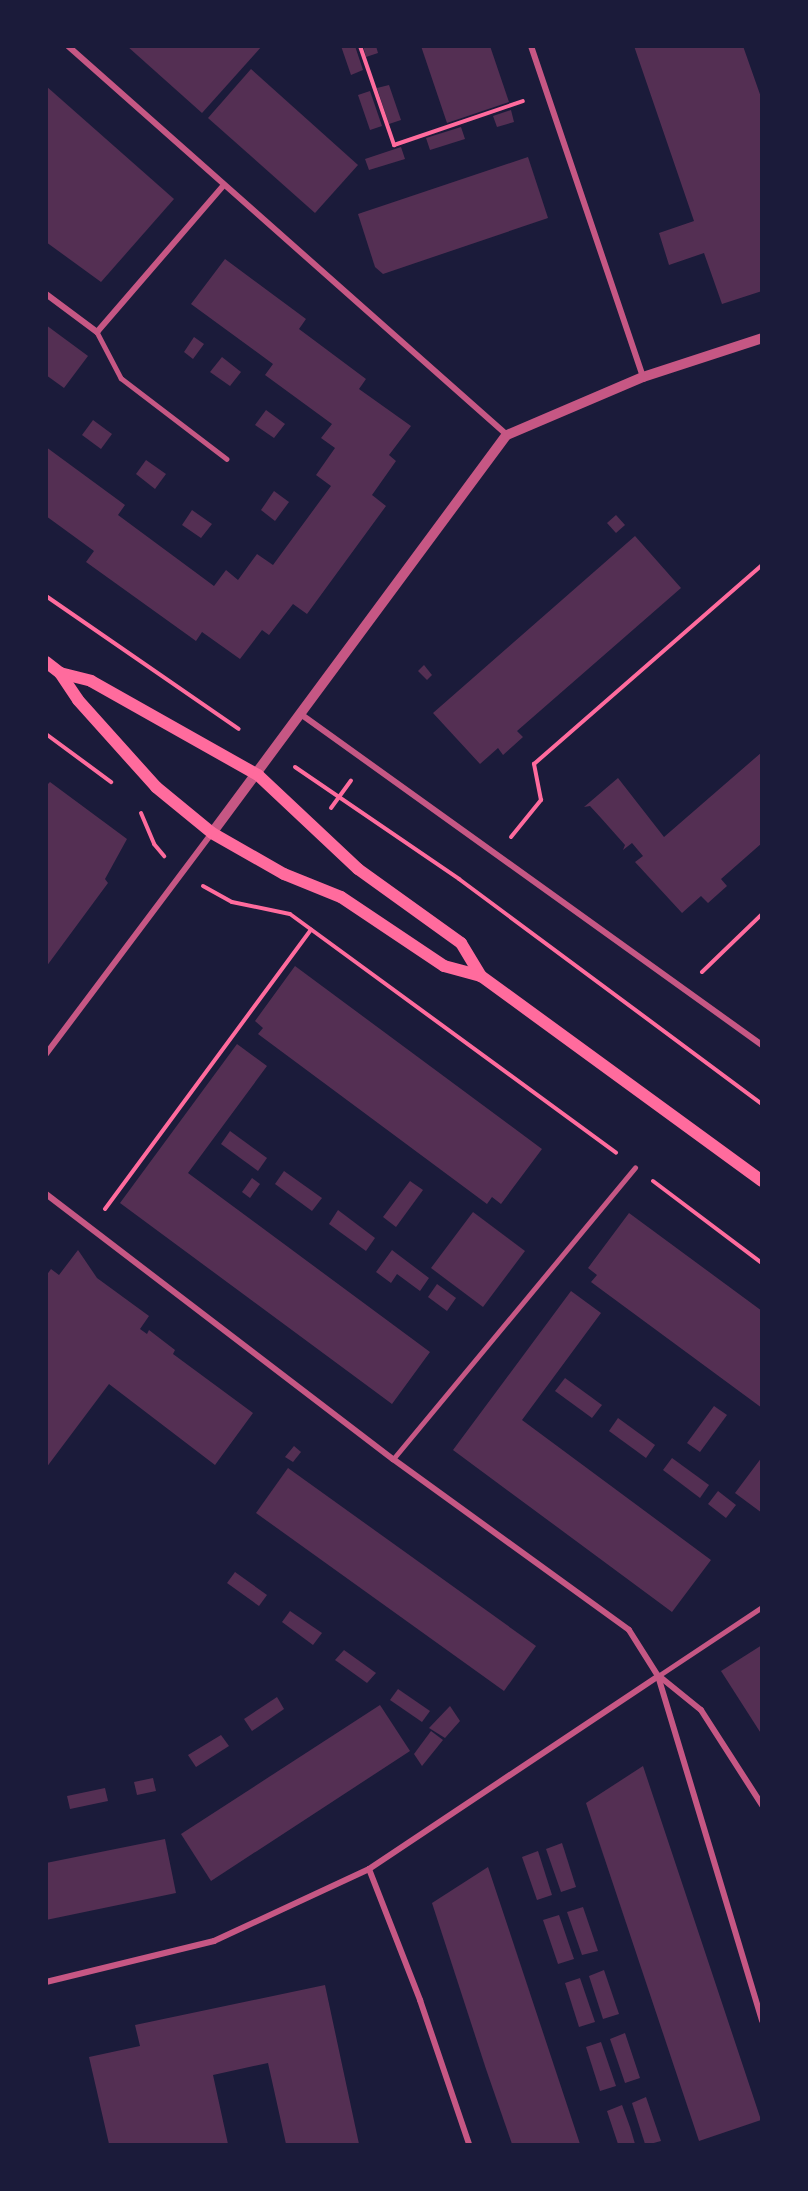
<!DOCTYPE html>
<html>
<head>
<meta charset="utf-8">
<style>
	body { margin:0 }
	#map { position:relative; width:808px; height:2191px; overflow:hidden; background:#1b1b3a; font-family:Jost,sans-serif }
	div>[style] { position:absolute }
	.building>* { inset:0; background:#542f53 }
	.path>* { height:4px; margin:-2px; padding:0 2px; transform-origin:2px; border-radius:2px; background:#ff6b9d }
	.service>* { height:4.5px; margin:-2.25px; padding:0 2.25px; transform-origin:2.25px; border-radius:2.25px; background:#c65784 }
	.pedestrian>* { height:5px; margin:-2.5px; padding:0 2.5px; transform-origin:2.5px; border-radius:2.5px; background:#c65784 }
	.minor>* { height:6px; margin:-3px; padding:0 3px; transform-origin:3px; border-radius:3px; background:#c65784 }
	.tertiary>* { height:10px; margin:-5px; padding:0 5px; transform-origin:5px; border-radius:5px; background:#c65784 }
	.secondary>* { height:12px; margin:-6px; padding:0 6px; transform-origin:6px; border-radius:6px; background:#ff6b9d }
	span { translate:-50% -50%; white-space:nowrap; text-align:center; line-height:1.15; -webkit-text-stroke:4.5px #1b1b3a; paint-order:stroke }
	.frame { position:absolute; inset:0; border:48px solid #1b1b3a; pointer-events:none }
</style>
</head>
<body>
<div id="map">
	<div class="building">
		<i style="clip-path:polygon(127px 46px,262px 46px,202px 113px)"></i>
		<i style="clip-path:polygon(341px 46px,355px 46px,363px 70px,351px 75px)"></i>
		<i style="clip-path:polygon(363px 46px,376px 46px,378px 53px,366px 57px)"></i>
		<i style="clip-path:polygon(421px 46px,490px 46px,509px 102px,447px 123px)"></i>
		<i style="clip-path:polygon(634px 46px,743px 46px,762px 100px,762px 291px,722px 304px,704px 253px,669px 265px,659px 233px,694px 221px)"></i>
		<i style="clip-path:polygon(251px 69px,358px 165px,315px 213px,208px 118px)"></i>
		<i style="clip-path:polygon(389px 85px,401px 120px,389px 124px,377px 88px)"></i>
		<i style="clip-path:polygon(46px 86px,174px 199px,101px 282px,46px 242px)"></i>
		<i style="clip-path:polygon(370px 91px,382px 126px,370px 130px,358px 95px)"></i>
		<i style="clip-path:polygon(511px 110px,514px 122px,497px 127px,493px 116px)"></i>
		<i style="clip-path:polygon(461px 127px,465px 139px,430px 150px,426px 138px)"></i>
		<i style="clip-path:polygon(401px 147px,405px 159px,369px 170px,365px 159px)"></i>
		<i style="clip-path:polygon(528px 157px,548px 218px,383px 274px,375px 267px,358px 214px)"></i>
		<i style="clip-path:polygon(225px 259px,306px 319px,299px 329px,366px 379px,359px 389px,411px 426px,389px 455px,396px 461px,372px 495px,386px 506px,307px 614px,293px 604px,269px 635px,262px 630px,240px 659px,202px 632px,196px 641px,86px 562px,94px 551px,46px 516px,46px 447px,125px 505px,118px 515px,214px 586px,226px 570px,238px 580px,257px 554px,273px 565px,331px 486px,316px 475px,335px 448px,321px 438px,332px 424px,265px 375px,273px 364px,191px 304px)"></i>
		<i style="clip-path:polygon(46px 325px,88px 356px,64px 388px,46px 375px)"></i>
		<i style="clip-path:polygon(194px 337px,204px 344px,193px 359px,184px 352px)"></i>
		<i style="clip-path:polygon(222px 357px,241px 372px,230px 386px,210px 372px)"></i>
		<i style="clip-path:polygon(266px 410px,285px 424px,274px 438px,255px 425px)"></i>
		<i style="clip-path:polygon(93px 420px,112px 434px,101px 449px,82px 435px)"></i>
		<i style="clip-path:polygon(146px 460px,166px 474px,155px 489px,136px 474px)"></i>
		<i style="clip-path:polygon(274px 491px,289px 502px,275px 521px,261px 510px)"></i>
		<i style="clip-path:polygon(192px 510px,212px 524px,201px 538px,182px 525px)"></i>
		<i style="clip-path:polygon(616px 515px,625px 525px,616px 533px,607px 523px)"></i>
		<i style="clip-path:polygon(635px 536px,681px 588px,517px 731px,523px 737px,503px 755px,498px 748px,480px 764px,433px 713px)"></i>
		<i style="clip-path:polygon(424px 665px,432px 675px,427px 680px,418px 671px)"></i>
		<i style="clip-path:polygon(762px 752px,762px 843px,721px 879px,727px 886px,708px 903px,701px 896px,682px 913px,635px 862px,643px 856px,632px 843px,623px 850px,625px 845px,601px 818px,590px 806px,584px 807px,618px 778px,664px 837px)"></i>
		<i style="clip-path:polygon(50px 782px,127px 839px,105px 879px,108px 883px,46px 967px,46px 786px)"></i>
		<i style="clip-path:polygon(295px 966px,542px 1149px,501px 1204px,492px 1197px,487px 1204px,258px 1034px,263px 1028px,255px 1021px)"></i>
		<i style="clip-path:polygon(237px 1044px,267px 1066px,188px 1173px,430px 1352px,392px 1404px,120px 1203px)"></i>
		<i style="clip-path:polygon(230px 1131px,267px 1158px,258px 1171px,221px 1144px)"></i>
		<i style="clip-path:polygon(284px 1171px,322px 1198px,312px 1211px,275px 1184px)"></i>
		<i style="clip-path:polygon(252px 1178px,260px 1184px,250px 1198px,242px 1192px)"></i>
		<i style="clip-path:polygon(410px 1181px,423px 1190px,396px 1227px,383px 1217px)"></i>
		<i style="clip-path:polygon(338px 1210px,375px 1238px,366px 1251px,329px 1224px)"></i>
		<i style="clip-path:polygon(473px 1212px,525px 1251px,483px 1307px,431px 1268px)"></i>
		<i style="clip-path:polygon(629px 1213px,762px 1311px,762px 1408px,591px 1282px,597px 1275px,588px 1268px)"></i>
		<i style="clip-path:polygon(78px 1250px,97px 1278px,149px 1316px,140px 1329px,147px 1334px,149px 1330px,175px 1350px,173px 1354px,253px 1413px,215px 1465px,109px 1384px,46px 1468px,46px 1276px,51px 1269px,59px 1275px)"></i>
		<i style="clip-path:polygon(392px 1250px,429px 1278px,420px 1291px,397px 1274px,391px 1283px,376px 1272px)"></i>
		<i style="clip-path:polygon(437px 1284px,456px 1298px,447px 1311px,428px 1297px)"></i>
		<i style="clip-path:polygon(571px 1291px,601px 1313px,522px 1420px,711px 1560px,672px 1612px,453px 1450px)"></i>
		<i style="clip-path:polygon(565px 1378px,602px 1405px,592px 1418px,555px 1391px)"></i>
		<i style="clip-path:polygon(714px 1406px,727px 1415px,700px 1452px,687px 1443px)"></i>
		<i style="clip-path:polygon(618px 1418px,655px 1445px,646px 1458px,609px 1431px)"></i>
		<i style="clip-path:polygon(294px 1446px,301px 1452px,293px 1462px,285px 1457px)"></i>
		<i style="clip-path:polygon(762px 1457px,762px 1513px,735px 1493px)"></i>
		<i style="clip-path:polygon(672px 1458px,709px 1485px,700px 1498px,663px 1470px)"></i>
		<i style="clip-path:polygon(288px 1468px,536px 1646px,504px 1691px,256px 1513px)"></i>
		<i style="clip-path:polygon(718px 1491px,736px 1505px,726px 1518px,708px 1504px)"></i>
		<i style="clip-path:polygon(235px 1572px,267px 1595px,259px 1606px,227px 1583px)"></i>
		<i style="clip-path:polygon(290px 1611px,322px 1633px,313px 1645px,282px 1622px)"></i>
		<i style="clip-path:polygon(762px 1645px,762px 1735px,721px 1671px)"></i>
		<i style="clip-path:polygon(344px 1650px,376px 1673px,367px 1683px,335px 1660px)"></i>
		<i style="clip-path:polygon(398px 1689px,430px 1711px,422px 1722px,390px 1700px)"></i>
		<i style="clip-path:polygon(277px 1697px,284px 1709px,252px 1731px,244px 1719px)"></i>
		<i style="clip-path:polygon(380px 1705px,410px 1751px,211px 1881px,181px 1834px)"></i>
		<i style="clip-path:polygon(450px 1706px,460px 1721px,445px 1738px,429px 1728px)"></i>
		<i style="clip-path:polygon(431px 1731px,443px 1740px,422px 1766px,414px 1754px)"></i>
		<i style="clip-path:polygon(221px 1735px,229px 1746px,196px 1767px,188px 1755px)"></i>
		<i style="clip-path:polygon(643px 1766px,761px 2120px,699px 2141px,586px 1803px)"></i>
		<i style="clip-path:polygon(153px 1778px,156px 1791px,137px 1795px,134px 1782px)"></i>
		<i style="clip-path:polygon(105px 1788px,108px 1801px,70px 1809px,67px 1796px)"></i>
		<i style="clip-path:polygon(165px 1839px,176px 1893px,46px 1920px,46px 1863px)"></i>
		<i style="clip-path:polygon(562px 1843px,576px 1887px,561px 1892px,546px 1849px)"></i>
		<i style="clip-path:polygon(538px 1851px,552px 1895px,537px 1900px,522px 1857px)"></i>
		<i style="clip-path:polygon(488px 1867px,506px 1921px,580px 2144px,512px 2144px,486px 2069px,432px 1903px)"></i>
		<i style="clip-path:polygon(583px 1907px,598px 1951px,582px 1955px,567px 1912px)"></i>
		<i style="clip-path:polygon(559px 1915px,574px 1959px,558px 1964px,543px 1920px)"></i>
		<i style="clip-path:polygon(604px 1970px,619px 2014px,603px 2019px,589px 1976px)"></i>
		<i style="clip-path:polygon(580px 1978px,595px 2022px,579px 2027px,565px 1983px)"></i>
		<i style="clip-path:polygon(325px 1985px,359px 2144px,286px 2144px,268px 2063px,213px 2075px,228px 2144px,109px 2144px,89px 2057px,140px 2046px,135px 2025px)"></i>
		<i style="clip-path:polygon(625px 2033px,640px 2078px,625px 2083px,610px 2039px)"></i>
		<i style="clip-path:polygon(601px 2042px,616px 2086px,600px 2091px,586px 2047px)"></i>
		<i style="clip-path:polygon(646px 2097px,661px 2141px,650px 2144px,645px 2144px,632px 2103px)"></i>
		<i style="clip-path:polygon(622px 2105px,630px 2127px,635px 2144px,618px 2144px,607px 2111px)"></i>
	</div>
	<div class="path">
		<i style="left:360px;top:46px;width:105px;rotate:71deg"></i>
		<i style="left:394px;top:145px;width:136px;rotate:-18.8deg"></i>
		<i style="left:46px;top:596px;width:234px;rotate:34.6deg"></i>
		<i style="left:46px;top:734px;width:81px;rotate:36.4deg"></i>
		<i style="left:295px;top:767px;width:199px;rotate:34.3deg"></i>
		<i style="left:459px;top:879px;width:377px;rotate:36.6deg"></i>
		<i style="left:331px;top:808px;width:34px;rotate:-54deg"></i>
		<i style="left:141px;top:813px;width:34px;rotate:67deg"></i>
		<i style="left:154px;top:844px;width:16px;rotate:50deg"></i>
		<i style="left:511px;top:837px;width:48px;rotate:-51deg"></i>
		<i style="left:541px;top:800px;width:37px;rotate:-101deg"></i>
		<i style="left:534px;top:764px;width:303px;rotate:-41.1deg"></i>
		<i style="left:203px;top:886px;width:33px;rotate:29deg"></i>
		<i style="left:232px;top:902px;width:59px;rotate:11.7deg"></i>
		<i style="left:290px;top:914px;width:404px;rotate:36.2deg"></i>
		<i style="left:702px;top:972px;width:83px;rotate:-44deg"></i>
		<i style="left:653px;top:1181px;width:136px;rotate:37deg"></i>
		<i style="left:105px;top:1209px;width:347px;rotate:-53.6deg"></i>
	</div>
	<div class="service">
		<i style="left:97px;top:332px;width:52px;rotate:62.4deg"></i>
		<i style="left:121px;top:378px;width:133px;rotate:37.4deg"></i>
	</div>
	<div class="pedestrian">
		<i style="left:393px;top:1459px;width:379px;rotate:-50.3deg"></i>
		<i style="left:658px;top:1676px;width:125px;rotate:-33.6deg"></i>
	</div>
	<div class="minor">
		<i style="left:68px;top:46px;width:587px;rotate:41.54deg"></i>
		<i style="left:531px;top:46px;width:349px;rotate:71.3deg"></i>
		<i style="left:46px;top:294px;width:64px;rotate:36.7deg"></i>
		<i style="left:97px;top:332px;width:194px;rotate:-49.2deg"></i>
		<i style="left:302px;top:715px;width:566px;rotate:35.66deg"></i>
		<i style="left:46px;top:1054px;width:276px;rotate:-53.1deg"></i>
		<i style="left:46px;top:1194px;width:437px;rotate:37.4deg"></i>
		<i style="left:393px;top:1459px;width:291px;rotate:35.9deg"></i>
		<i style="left:629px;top:1630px;width:54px;rotate:57.8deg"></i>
		<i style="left:658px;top:1676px;width:360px;rotate:73.2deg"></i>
		<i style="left:659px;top:1676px;width:54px;rotate:39deg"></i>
		<i style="left:701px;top:1710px;width:113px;rotate:57.3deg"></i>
		<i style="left:369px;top:1869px;width:141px;rotate:68.7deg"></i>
		<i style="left:420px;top:2000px;width:152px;rotate:71.2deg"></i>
		<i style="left:46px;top:1982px;width:173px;rotate:-13.7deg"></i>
		<i style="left:214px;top:1941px;width:171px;rotate:-24.9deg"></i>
		<i style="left:369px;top:1869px;width:348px;rotate:-33.7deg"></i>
	</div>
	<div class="tertiary">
		<i style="left:212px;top:833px;width:495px;rotate:-53.5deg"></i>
		<i style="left:507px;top:435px;width:148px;rotate:-23.1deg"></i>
		<i style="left:643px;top:377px;width:125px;rotate:-18.1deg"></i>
	</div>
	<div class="secondary">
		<i style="left:46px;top:662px;width:18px;rotate:38deg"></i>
		<i style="left:60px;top:673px;width:32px;rotate:14deg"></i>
		<i style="left:91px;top:681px;width:192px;rotate:29.4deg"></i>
		<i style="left:258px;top:775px;width:137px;rotate:43.2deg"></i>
		<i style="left:358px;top:869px;width:127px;rotate:35.7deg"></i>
		<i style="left:461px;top:943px;width:39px;rotate:59deg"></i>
		<i style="left:481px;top:976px;width:348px;rotate:36.1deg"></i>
		<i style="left:60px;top:673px;width:32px;rotate:56deg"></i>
		<i style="left:78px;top:700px;width:117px;rotate:48.1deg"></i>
		<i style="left:156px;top:787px;width:72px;rotate:39.4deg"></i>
		<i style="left:212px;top:833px;width:83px;rotate:29.7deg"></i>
		<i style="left:284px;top:874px;width:61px;rotate:22deg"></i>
		<i style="left:341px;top:897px;width:124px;rotate:33.8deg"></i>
		<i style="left:444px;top:966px;width:38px;rotate:15deg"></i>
	</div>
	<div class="frame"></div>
</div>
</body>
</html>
